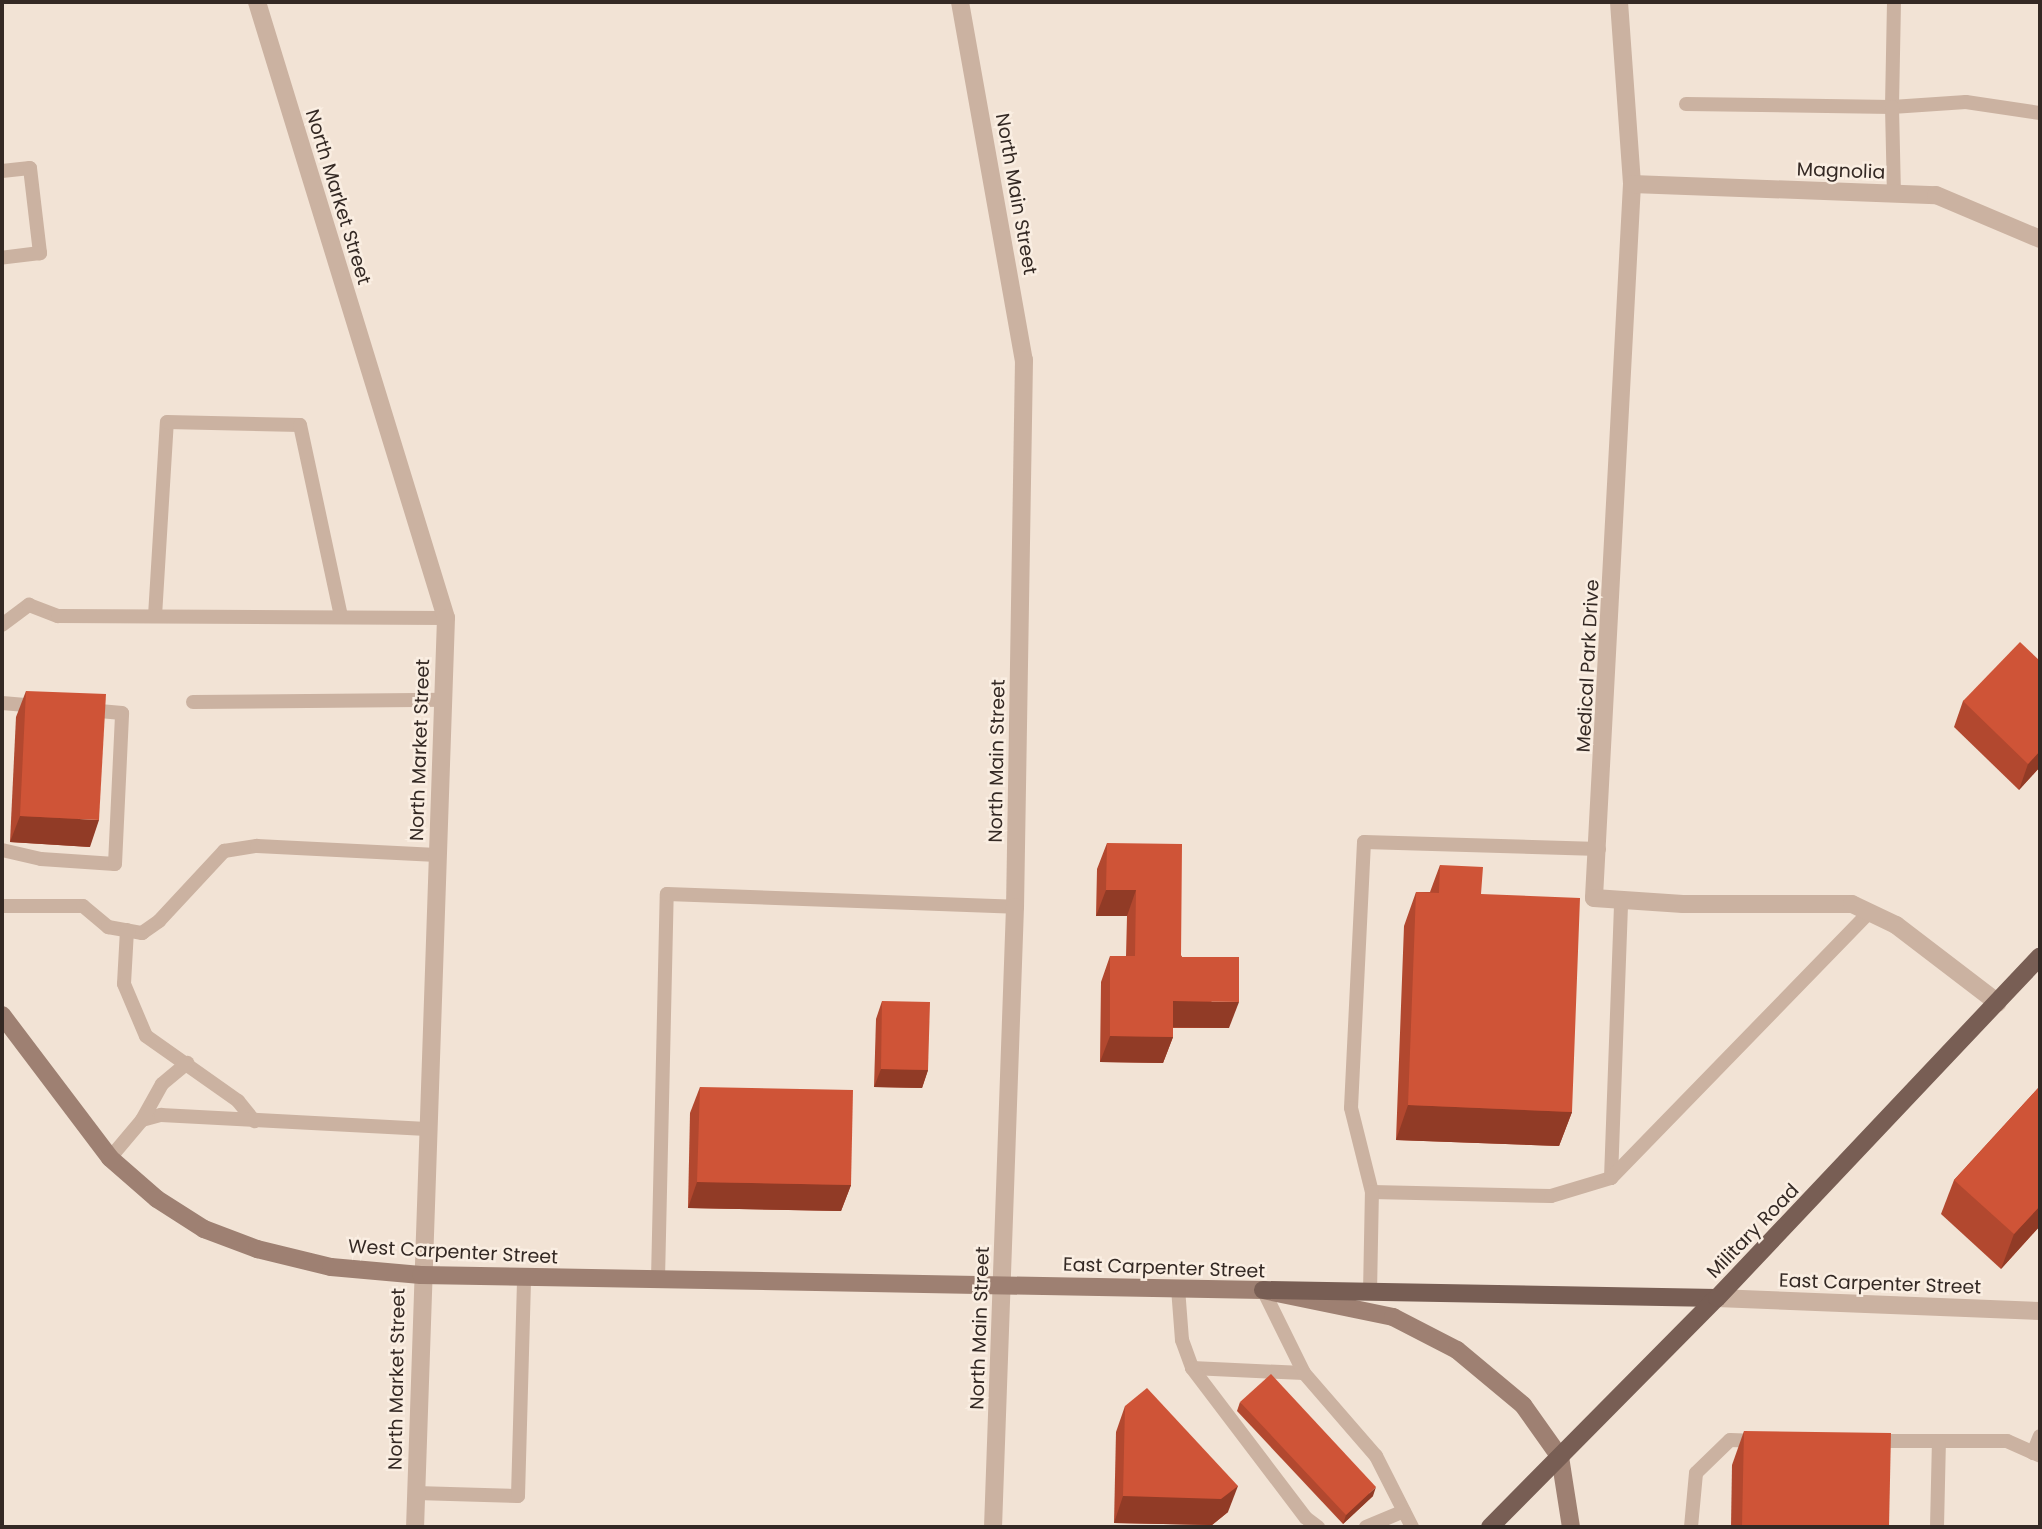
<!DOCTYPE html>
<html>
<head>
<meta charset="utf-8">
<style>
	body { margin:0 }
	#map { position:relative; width:2042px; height:1529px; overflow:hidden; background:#f2e3d5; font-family:Poppins,sans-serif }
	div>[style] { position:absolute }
	.service>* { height:14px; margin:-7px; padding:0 7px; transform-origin:7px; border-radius:7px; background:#cbb2a1 }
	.minor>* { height:18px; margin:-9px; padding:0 9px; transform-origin:9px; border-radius:9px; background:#cbb2a1 }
	.secondary>* { height:18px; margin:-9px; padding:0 9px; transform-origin:9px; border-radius:9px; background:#9e8072 }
	.primary>* { height:18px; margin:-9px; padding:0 9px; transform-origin:9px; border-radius:9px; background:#785e54 }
	.wall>* { inset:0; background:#b2482f }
	.shaded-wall>* { inset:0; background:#913b26 }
	.building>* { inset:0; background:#cf5437 }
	span { translate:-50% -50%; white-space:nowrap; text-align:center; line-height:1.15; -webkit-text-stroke:5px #faeee2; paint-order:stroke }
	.street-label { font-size:19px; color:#342924 }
	.frame { position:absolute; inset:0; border:4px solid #342924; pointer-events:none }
</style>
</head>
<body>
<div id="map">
	<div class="service">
		<i style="left:1894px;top:2px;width:105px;rotate:91.1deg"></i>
		<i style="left:1892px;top:107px;width:74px;rotate:-3.9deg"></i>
		<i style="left:1966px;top:102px;width:75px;rotate:8.5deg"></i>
		<i style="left:1686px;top:104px;width:206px;rotate:0.8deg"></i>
		<i style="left:1892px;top:107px;width:87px;rotate:88.7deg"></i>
		<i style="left:2px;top:171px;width:28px;rotate:-6deg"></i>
		<i style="left:30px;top:168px;width:86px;rotate:83.3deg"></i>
		<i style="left:40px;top:253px;width:38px;rotate:173deg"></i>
		<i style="left:155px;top:616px;width:194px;rotate:-86.5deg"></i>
		<i style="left:167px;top:422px;width:133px;rotate:1.3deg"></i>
		<i style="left:300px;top:425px;width:196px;rotate:77.9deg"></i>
		<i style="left:2px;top:625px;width:34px;rotate:-37deg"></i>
		<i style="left:29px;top:605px;width:31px;rotate:21deg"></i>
		<i style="left:58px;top:616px;width:388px;rotate:0.3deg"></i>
		<i style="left:193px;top:702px;width:251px;rotate:-0.5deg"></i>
		<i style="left:2px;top:703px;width:38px;rotate:5deg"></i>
		<i style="left:1599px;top:849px;width:235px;rotate:-178.3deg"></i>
		<i style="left:1364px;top:842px;width:266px;rotate:92.8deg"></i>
		<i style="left:1351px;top:1108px;width:87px;rotate:76deg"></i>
		<i style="left:1372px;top:1192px;width:179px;rotate:1.3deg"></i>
		<i style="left:1551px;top:1196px;width:63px;rotate:-16.7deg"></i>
		<i style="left:1611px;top:1178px;width:278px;rotate:-87.9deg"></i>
		<i style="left:2px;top:850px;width:40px;rotate:13deg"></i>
		<i style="left:41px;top:859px;width:74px;rotate:3.9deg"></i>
		<i style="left:115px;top:864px;width:151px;rotate:-87.3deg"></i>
		<i style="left:122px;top:713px;width:34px;rotate:-175deg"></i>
		<i style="left:2px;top:906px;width:81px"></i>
		<i style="left:83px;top:906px;width:33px;rotate:40deg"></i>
		<i style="left:108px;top:927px;width:35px;rotate:10deg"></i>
		<i style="left:142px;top:933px;width:21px;rotate:-35deg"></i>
		<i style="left:159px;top:921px;width:96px;rotate:-47.1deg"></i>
		<i style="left:224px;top:851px;width:33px;rotate:-9deg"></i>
		<i style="left:257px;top:846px;width:180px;rotate:2.9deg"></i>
		<i style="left:127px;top:930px;width:54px;rotate:93.2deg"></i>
		<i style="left:124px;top:984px;width:56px;rotate:67.1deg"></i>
		<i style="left:146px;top:1036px;width:113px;rotate:35.2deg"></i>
		<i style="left:238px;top:1101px;width:26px;rotate:51deg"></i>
		<i style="left:142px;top:1120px;width:20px;rotate:-15deg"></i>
		<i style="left:161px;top:1115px;width:266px;rotate:3deg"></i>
		<i style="left:110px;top:1158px;width:50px;rotate:-49.9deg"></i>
		<i style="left:142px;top:1120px;width:41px;rotate:-60.9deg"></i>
		<i style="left:162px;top:1084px;width:33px;rotate:-40deg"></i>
		<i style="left:1611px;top:1178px;width:370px;rotate:-45.8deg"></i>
		<i style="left:658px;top:1279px;width:385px;rotate:-88.7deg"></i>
		<i style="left:667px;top:894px;width:348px;rotate:2.1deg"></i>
		<i style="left:1178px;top:1288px;width:52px;rotate:85.6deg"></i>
		<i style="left:1182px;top:1340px;width:30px;rotate:70deg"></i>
		<i style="left:1192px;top:1368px;width:112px;rotate:2.6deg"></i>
		<i style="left:1263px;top:1290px;width:93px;rotate:63.7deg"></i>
		<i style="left:1304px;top:1373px;width:110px;rotate:49.1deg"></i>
		<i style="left:1376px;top:1456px;width:80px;rotate:63.1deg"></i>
		<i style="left:1370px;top:1293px;width:101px;rotate:-88.9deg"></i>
		<i style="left:1192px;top:1368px;width:188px;rotate:52.8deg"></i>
		<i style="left:1306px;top:1518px;width:15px;rotate:37deg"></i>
		<i style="left:1871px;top:1441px;width:136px"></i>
		<i style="left:2007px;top:1441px;width:36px;rotate:24deg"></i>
		<i style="left:2033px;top:1453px;width:18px;rotate:-68deg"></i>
		<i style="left:416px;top:1493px;width:102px;rotate:1.7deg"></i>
		<i style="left:518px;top:1496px;width:219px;rotate:-88.4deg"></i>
		<i style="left:1366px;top:1527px;width:41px;rotate:-22.8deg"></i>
		<i style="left:1691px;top:1527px;width:54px;rotate:-84.7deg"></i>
		<i style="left:1696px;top:1473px;width:47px;rotate:-44.1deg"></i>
		<i style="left:1730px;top:1440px;width:30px;rotate:2deg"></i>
		<i style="left:1937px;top:1527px;width:86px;rotate:-88.7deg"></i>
	</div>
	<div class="minor">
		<i style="left:257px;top:2px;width:644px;rotate:72.94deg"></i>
		<i style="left:446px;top:618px;width:910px;rotate:91.95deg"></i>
		<i style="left:960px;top:2px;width:364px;rotate:79.9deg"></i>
		<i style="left:1024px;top:360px;width:547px;rotate:90.94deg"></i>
		<i style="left:1015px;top:907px;width:620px;rotate:92.03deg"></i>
		<i style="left:1619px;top:2px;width:182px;rotate:85.9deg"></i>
		<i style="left:1632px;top:184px;width:715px;rotate:93.05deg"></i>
		<i style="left:1594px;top:898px;width:89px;rotate:3.9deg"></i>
		<i style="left:1683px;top:904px;width:169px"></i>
		<i style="left:1852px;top:904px;width:49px;rotate:25.5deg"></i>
		<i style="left:1896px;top:925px;width:128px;rotate:37.4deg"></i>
		<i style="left:1632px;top:184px;width:304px;rotate:2.1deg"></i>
		<i style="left:1936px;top:195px;width:113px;rotate:22.9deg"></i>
		<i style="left:1717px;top:1298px;width:323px;rotate:2.3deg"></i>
	</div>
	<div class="secondary">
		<i style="left:2px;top:1015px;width:179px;rotate:52.9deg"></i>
		<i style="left:110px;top:1158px;width:62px;rotate:41.1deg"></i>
		<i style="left:157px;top:1199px;width:56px;rotate:32.6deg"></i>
		<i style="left:204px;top:1229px;width:57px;rotate:20.7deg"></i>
		<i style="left:257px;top:1249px;width:76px;rotate:13.7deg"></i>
		<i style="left:331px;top:1267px;width:90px;rotate:5.1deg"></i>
		<i style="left:421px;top:1275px;width:842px;rotate:1.02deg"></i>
		<i style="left:1263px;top:1290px;width:133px;rotate:11.7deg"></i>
		<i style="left:1393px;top:1317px;width:72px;rotate:27.3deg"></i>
		<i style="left:1457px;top:1350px;width:86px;rotate:39.8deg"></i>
		<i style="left:1523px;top:1405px;width:64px;rotate:54.6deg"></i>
		<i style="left:1560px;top:1457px;width:71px;rotate:81.1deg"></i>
	</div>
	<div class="primary">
		<i style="left:1263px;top:1290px;width:454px;rotate:1deg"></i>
		<i style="left:1490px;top:1527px;width:322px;rotate:-45.3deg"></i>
		<i style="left:1717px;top:1298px;width:470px;rotate:-46.6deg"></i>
	</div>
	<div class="wall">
		<i style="clip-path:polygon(2040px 661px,2040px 767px,2019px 790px,1954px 727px,1963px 701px)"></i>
		<i style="clip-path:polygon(26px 691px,90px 847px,10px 842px,16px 717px)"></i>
		<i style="clip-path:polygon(1107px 843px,1229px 1028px,1173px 1028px,1173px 1037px,1163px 1063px,1100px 1062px,1101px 982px,1110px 956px,1126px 956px,1127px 916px,1096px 916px,1097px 869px)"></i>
		<i style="clip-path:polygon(1440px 865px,1481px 894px,1572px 1112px,1559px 1146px,1396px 1140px,1404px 926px,1416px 892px,1430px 892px)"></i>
		<i style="clip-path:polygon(882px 1001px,928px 1070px,922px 1088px,874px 1087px,876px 1019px)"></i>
		<i style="clip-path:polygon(2040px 1086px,2040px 1226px,2001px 1269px,1941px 1214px,1954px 1180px)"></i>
		<i style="clip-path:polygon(700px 1087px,851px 1185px,841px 1211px,688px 1208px,690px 1113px)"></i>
		<i style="clip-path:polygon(1240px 1402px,1373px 1496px,1343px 1524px,1237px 1411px)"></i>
		<i style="clip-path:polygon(1125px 1406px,1228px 1512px,1212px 1525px,1114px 1523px,1116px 1432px)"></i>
		<i style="clip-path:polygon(1744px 1431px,1889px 1527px,1731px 1527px,1732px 1465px)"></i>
	</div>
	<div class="shaded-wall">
		<i style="clip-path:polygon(2040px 751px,2040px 767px,2019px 790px,2028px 764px)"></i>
		<i style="clip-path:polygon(20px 816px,99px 820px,90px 847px,10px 842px)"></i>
		<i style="clip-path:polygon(1106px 890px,1136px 890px,1127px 916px,1096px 916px)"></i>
		<i style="clip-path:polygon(1173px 1001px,1239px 1002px,1229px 1028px,1164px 1027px)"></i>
		<i style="clip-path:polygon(1110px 1036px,1173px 1037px,1163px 1063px,1100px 1062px)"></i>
		<i style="clip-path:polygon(881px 1069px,928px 1070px,922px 1088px,874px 1087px)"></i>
		<i style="clip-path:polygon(1408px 1105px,1572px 1112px,1559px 1146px,1396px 1140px)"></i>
		<i style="clip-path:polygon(697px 1182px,851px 1185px,841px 1211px,688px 1208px)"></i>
		<i style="clip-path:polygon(2040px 1206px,2040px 1226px,2001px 1269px,2014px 1234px)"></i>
		<i style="clip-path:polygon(1238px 1486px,1228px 1512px,1212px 1525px,1114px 1523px,1123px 1496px)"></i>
		<i style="clip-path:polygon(1376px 1487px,1373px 1496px,1343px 1524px,1346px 1515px)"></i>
	</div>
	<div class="building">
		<i style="clip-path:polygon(2020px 642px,2040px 661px,2040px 751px,2028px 764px,1963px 701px)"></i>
		<i style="clip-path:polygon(26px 691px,106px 694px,99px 820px,20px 816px)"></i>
		<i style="clip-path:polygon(1107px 843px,1182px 844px,1181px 957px,1239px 957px,1239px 1002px,1173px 1001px,1173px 1037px,1110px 1036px,1110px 956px,1135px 956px,1136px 890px,1106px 890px)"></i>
		<i style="clip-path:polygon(1440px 865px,1483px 867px,1481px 894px,1580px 898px,1572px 1112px,1408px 1105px,1416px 892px,1439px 893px)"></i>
		<i style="clip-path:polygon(882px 1001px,930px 1002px,928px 1070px,881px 1069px)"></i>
		<i style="clip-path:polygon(2040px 1086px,2040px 1206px,2014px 1234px,1954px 1180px)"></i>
		<i style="clip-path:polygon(700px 1087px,853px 1090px,851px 1185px,697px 1182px)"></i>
		<i style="clip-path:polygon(1271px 1374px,1376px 1487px,1346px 1515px,1240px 1402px)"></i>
		<i style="clip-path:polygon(1147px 1388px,1238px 1486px,1221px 1499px,1123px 1496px,1125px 1406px)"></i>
		<i style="clip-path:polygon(1744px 1431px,1891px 1433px,1889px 1527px,1742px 1527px)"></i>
	</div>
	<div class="street-label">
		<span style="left:1841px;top:171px;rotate:2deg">Magnolia</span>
		<span style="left:1016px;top:194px;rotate:80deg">North Main Street</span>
		<span style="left:338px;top:197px;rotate:73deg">North Market Street</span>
		<span style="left:1588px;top:666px;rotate:-87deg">Medical Park Drive</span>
		<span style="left:420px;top:750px;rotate:-88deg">North Market Street</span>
		<span style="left:997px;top:761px;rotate:-89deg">North Main Street</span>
		<span style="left:1753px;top:1231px;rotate:-46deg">Military Road</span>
		<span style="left:453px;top:1252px;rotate:3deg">West Carpenter Street</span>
		<span style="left:1164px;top:1268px;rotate:2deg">East Carpenter Street</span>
		<span style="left:1880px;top:1284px;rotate:2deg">East Carpenter Street</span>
		<span style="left:980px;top:1328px;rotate:-88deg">North Main Street</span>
		<span style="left:397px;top:1379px;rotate:-89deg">North Market Street</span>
	</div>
	<div class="frame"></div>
</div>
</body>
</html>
